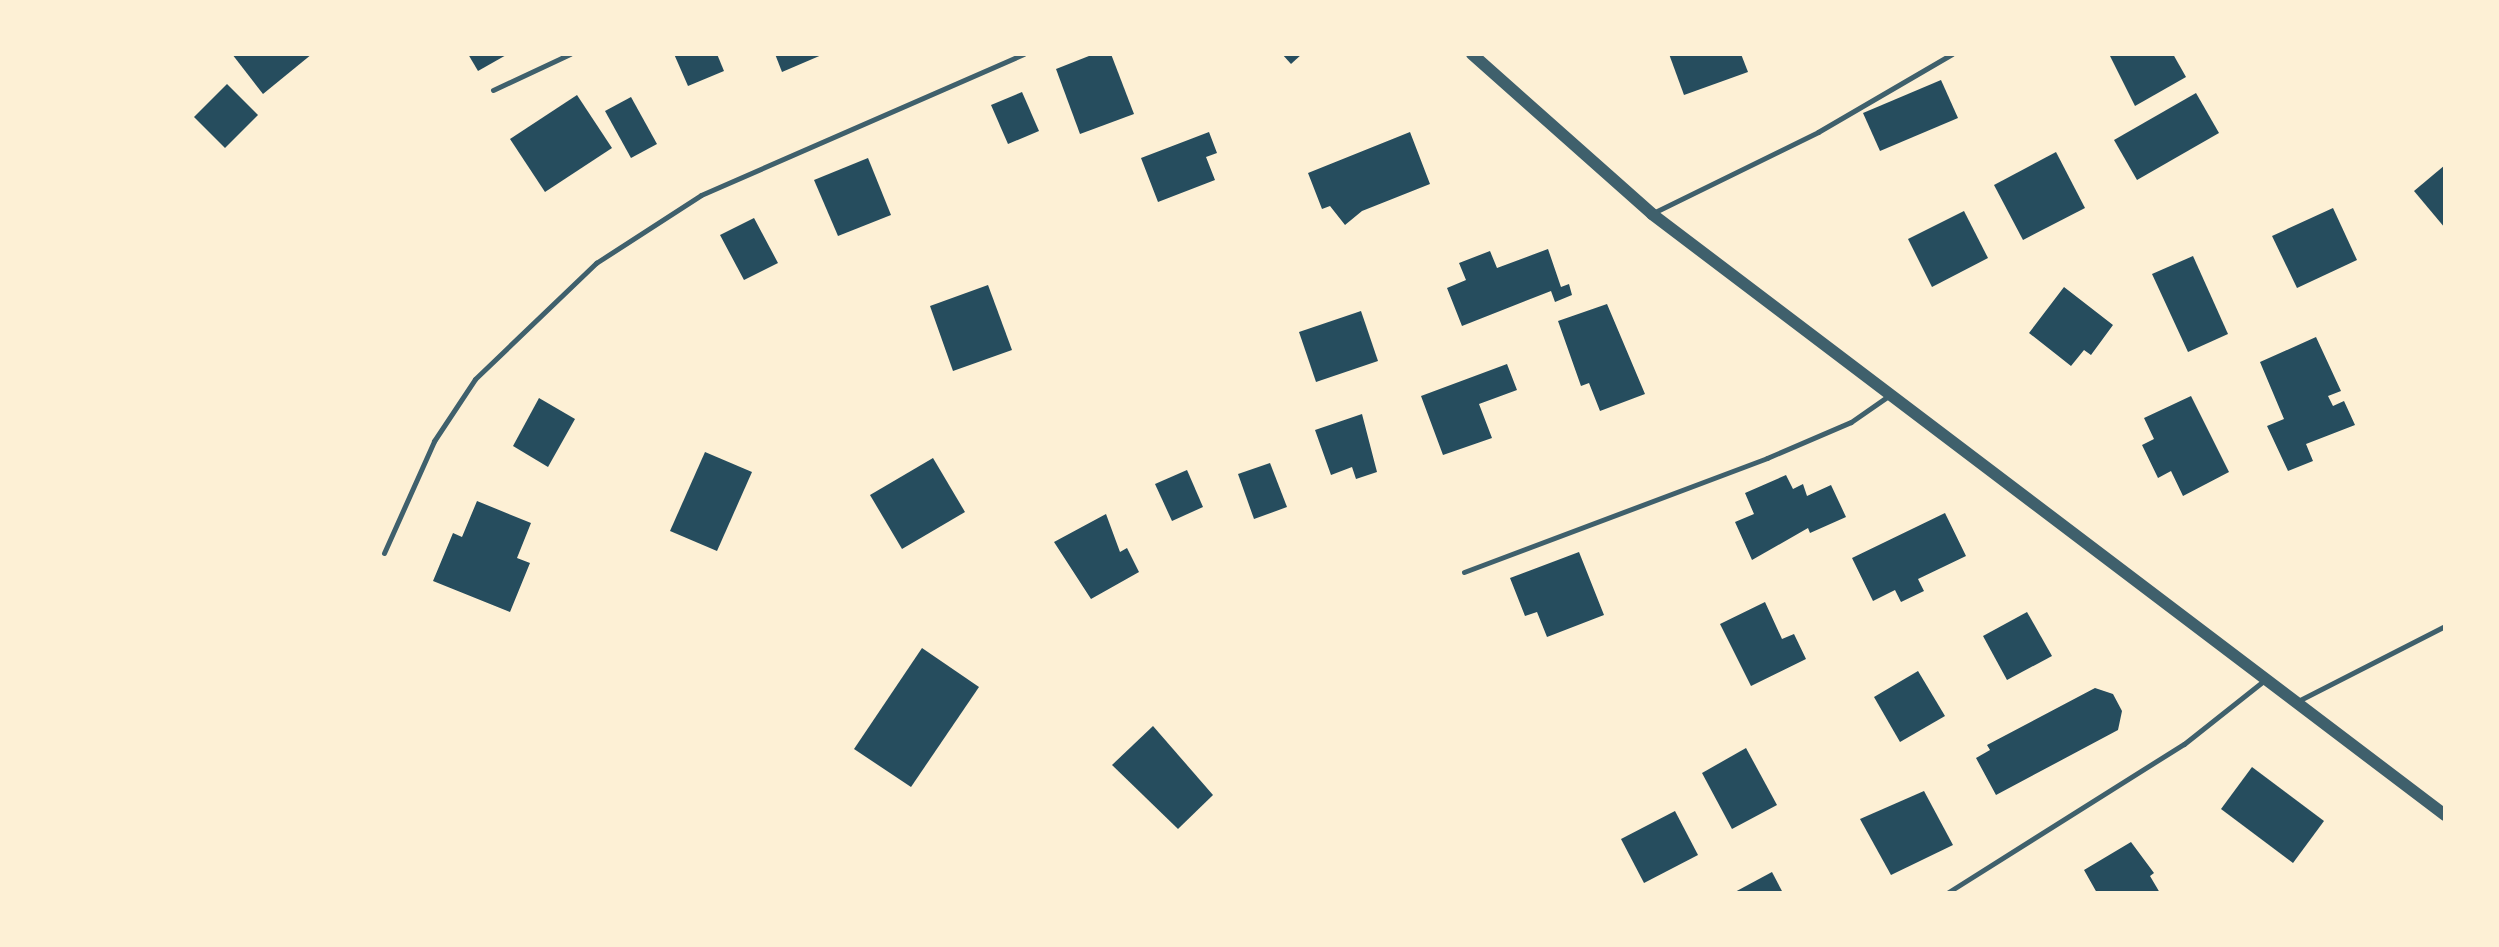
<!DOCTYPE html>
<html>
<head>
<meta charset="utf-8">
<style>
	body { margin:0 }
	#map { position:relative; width:2499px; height:947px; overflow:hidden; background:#fdf0d5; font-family:"Source Sans 3",sans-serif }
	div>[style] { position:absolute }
	.building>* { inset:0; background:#264d5e }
	.service>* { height:5px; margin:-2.5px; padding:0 2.5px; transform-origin:2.5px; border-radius:2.5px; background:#3f606c }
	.tertiary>* { height:12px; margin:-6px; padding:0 6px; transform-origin:6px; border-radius:6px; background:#3f606c }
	span { translate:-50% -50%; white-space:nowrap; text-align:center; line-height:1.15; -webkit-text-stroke:6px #fdf0d5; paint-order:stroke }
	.frame { position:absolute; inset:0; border:56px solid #fdf0d5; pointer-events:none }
</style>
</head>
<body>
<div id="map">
	<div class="building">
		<i style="clip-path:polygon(232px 54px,312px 54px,263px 94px)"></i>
		<i style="clip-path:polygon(468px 54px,508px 54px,478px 71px)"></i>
		<i style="clip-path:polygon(674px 54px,717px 54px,724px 71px,688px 86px)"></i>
		<i style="clip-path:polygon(775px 54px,824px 54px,782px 72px)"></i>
		<i style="clip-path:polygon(1094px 54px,1111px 54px,1134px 114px,1080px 134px,1056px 69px)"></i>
		<i style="clip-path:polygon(1282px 54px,1302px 54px,1291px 64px)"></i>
		<i style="clip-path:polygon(1669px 54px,1741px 54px,1748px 72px,1684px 95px)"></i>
		<i style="clip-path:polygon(2109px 54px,2173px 54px,2186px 77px,2135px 106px)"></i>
		<i style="clip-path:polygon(1941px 80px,1958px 118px,1880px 151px,1863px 113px)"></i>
		<i style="clip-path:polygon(227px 84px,258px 115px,225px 148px,194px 117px)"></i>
		<i style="clip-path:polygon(1022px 92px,1039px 131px,1008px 144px,991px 105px)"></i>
		<i style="clip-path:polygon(2196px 93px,2219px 133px,2137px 180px,2114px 140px)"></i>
		<i style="clip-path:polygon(577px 95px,612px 148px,545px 192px,510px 139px)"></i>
		<i style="clip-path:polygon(631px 97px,657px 144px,631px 158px,605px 111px)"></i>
		<i style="clip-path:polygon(1209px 132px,1217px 153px,1206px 157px,1215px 180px,1158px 202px,1141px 158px)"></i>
		<i style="clip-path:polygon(1410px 132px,1430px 184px,1362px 211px,1345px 225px,1330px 206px,1322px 209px,1308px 173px)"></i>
		<i style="clip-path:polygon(2056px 152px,2085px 208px,2023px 240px,1994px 185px)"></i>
		<i style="clip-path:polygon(868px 158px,891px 215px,838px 236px,814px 180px)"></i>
		<i style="clip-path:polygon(2445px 165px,2445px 228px,2414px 191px)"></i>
		<i style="clip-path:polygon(2333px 208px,2357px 260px,2297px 288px,2272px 236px)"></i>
		<i style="clip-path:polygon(1964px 211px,1988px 258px,1932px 287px,1908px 239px)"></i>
		<i style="clip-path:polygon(754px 218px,778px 263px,744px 280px,720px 235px)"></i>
		<i style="clip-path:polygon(1548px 249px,1561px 287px,1569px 284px,1572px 295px,1555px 302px,1551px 291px,1462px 326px,1447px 288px,1466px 280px,1459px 263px,1490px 251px,1497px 268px)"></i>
		<i style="clip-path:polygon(2193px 256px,2228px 334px,2188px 352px,2152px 274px)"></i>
		<i style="clip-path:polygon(988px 285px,1012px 350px,953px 371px,930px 306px)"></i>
		<i style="clip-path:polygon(2064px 287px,2113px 325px,2091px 355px,2084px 350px,2071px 366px,2029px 333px)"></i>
		<i style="clip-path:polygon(1607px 304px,1645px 394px,1600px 411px,1589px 383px,1581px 386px,1558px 321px)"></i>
		<i style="clip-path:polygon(1361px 311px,1378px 361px,1316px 382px,1299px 332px)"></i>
		<i style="clip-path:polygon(2316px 337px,2341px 391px,2328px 396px,2333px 406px,2344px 401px,2355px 425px,2306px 444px,2313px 461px,2288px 471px,2267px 426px,2284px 419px,2260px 362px)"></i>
		<i style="clip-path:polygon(1507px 364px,1517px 390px,1479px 404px,1492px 438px,1443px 455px,1421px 396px)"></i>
		<i style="clip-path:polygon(2191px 396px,2229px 472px,2183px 496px,2171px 471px,2158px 478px,2142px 445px,2154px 439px,2144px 418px)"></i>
		<i style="clip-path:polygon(539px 398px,575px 419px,548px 467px,513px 446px)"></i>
		<i style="clip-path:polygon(1362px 414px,1377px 472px,1356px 479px,1352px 467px,1331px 475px,1315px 430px)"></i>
		<i style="clip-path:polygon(705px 452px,752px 472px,717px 551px,670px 531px)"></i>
		<i style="clip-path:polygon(933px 458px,965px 512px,902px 549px,870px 495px)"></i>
		<i style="clip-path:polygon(1270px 463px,1287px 507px,1254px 519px,1238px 474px)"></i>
		<i style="clip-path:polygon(1187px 470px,1203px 507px,1172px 521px,1155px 484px)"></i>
		<i style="clip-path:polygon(1786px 475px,1793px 489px,1803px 484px,1807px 496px,1831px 485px,1846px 517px,1810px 533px,1808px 528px,1752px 560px,1735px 522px,1754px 514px,1745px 493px)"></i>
		<i style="clip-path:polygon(477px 501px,531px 523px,517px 558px,530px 563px,510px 612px,433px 581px,453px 533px,462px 537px)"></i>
		<i style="clip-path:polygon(1945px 513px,1966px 556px,1918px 579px,1924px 591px,1901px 602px,1895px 590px,1873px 601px,1852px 558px)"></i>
		<i style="clip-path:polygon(1106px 514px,1120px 552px,1127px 548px,1139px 572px,1091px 599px,1054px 542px)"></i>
		<i style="clip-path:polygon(1579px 552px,1604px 615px,1547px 637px,1537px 612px,1525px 616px,1510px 578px)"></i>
		<i style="clip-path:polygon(1765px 602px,1782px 639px,1794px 634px,1806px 659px,1751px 686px,1720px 624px)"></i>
		<i style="clip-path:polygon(2027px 612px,2052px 656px,2007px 680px,1983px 636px)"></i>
		<i style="clip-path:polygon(922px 648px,979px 687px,911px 787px,854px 749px)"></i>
		<i style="clip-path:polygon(1918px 671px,1945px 716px,1900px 742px,1874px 697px)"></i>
		<i style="clip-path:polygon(2095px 688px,2113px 694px,2122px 711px,2118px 730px,1996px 795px,1976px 758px,1990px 750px,1987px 745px)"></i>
		<i style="clip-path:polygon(1153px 726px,1213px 795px,1178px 829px,1112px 765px)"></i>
		<i style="clip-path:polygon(1746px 748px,1777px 805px,1732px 829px,1702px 773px)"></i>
		<i style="clip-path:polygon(2252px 767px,2324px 821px,2293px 863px,2221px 809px)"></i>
		<i style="clip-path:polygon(1924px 791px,1953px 845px,1891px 875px,1860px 819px)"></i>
		<i style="clip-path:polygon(1675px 811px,1698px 855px,1644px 883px,1621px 839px)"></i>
		<i style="clip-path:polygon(2131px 842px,2154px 873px,2150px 876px,2160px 893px,2097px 893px,2084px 870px)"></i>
		<i style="clip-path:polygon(1772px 872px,1783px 893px,1733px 893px)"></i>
	</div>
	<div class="service">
		<i style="left:493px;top:90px;width:85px;rotate:-25.1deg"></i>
		<i style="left:1653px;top:213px;width:184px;rotate:-26.1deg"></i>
		<i style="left:1818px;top:132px;width:155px;rotate:-30.2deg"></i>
		<i style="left:384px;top:553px;width:123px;rotate:-65.9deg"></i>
		<i style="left:434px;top:441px;width:74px;rotate:-56.5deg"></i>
		<i style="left:475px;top:379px;width:168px;rotate:-43.8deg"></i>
		<i style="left:596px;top:263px;width:125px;rotate:-32.9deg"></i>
		<i style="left:701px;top:195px;width:352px;rotate:-23.6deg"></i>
		<i style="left:1464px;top:572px;width:324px;rotate:-20.6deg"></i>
		<i style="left:1767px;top:458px;width:91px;rotate:-23.2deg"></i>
		<i style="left:1851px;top:422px;width:44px;rotate:-34.8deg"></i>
		<i style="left:2298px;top:701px;width:165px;rotate:-27deg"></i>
		<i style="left:1947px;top:893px;width:280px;rotate:-32.2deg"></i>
		<i style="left:2184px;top:744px;width:105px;rotate:-38.4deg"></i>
	</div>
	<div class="tertiary">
		<i style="left:1472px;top:54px;width:241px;rotate:41.6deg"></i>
		<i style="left:1652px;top:214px;width:995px;rotate:37.16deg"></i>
	</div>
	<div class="frame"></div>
</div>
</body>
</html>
